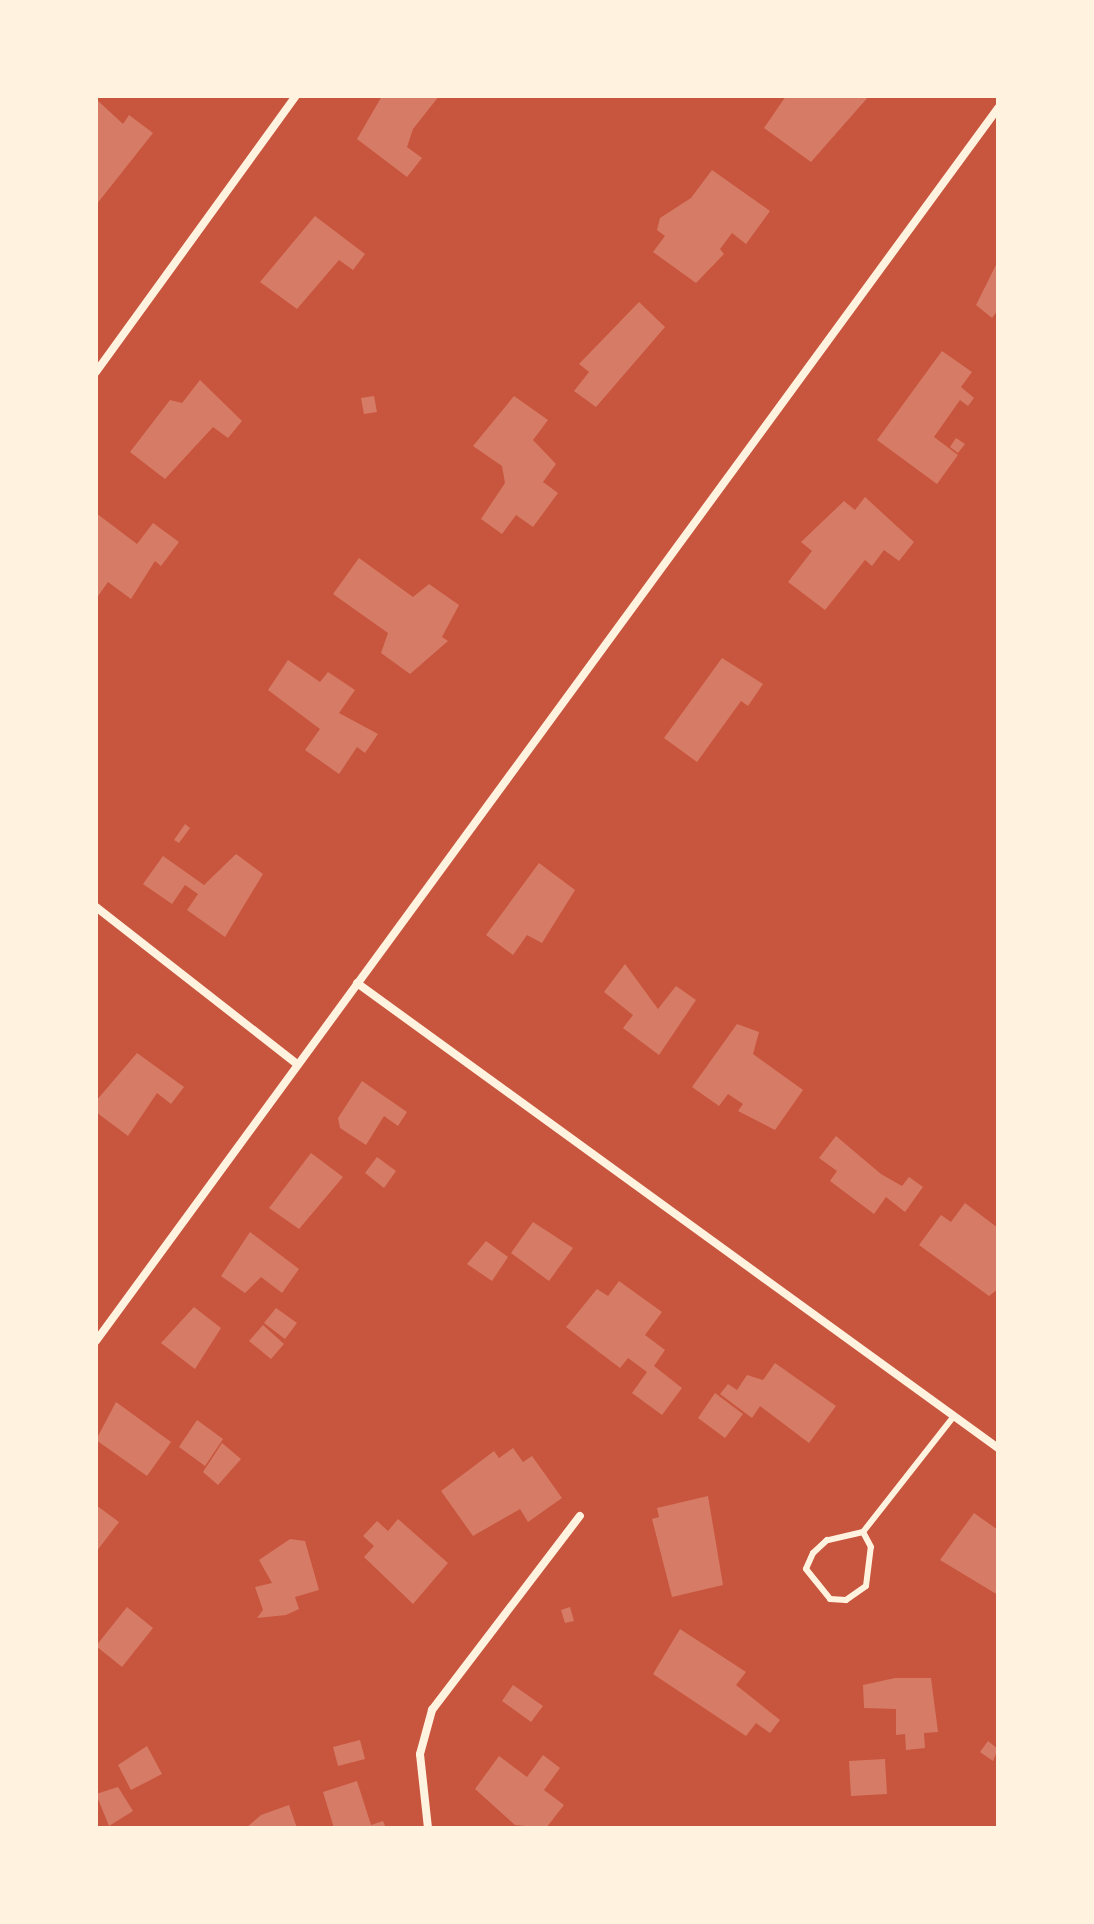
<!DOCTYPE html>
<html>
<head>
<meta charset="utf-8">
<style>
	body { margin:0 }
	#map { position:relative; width:1094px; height:1924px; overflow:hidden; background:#c8553d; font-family:Helvetica,sans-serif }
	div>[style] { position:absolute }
	.building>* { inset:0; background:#d67c66 }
	.service>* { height:6px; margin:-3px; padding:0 3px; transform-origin:3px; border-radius:3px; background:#fff3e0 }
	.minor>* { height:8px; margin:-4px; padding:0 4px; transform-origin:4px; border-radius:4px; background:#fff3e0 }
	span { translate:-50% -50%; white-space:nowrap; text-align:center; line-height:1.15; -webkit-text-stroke:8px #fff3e0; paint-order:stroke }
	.frame { position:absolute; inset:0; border:98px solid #fff3e0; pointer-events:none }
</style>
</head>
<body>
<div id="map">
	<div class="building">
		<i style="clip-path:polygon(382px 96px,439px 96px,413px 129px,407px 147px,422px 158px,407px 177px,357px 139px)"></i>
		<i style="clip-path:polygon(786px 96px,869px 96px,811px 162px,764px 128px)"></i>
		<i style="clip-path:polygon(96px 99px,123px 124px,129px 115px,153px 133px,96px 205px)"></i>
		<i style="clip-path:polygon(712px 170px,770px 211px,746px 244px,732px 233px,720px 249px,724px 254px,696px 283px,653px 252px,665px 236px,657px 230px,660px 218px,691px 198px)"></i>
		<i style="clip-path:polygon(315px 216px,365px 254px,353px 270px,339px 260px,297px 309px,260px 282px)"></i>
		<i style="clip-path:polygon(998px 261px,998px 310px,992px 318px,976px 305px)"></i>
		<i style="clip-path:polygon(639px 302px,665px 327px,596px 407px,574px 391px,589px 372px,579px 364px)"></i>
		<i style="clip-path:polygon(942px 351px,972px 372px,961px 387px,974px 398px,968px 406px,960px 400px,934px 437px,958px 455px,937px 484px,877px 440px)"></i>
		<i style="clip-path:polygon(200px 380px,242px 421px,228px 438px,213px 427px,165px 479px,130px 452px,170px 400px,182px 403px)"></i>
		<i style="clip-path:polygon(374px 396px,377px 412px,364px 414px,361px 398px)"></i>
		<i style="clip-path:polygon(514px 396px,548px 420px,533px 440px,556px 464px,543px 482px,558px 493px,533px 527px,516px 515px,502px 534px,481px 519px,505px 483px,502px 466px,473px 446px)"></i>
		<i style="clip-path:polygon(956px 438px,965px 444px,958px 453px,950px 447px)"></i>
		<i style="clip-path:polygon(865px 497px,914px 542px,899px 561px,884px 550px,872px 566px,865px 560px,825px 610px,788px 582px,812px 551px,801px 542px,844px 501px,855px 510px)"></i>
		<i style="clip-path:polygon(96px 513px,137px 544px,153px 523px,179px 542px,161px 566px,155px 561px,131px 599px,108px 582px,96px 599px)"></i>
		<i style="clip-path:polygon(359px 558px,413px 597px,429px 584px,459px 605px,442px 637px,448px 641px,410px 674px,381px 653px,388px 633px,333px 594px)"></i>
		<i style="clip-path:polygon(722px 658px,763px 684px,748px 706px,741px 701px,697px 762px,664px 738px)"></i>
		<i style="clip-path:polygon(288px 660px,320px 682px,328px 672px,355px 690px,339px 713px,378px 734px,365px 753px,357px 747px,339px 774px,305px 750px,320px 729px,268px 690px)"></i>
		<i style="clip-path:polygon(185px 824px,190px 828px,179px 843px,174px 840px)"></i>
		<i style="clip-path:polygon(236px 854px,263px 874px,225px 937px,187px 910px,198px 894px,185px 885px,172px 904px,143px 884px,163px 856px,204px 885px)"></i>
		<i style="clip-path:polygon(539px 863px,575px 890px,542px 943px,527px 935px,513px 955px,486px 935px)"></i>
		<i style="clip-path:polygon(625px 964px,658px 1009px,676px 986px,696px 1000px,659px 1055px,623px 1028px,633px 1015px,604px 992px)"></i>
		<i style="clip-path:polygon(737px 1024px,759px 1032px,753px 1054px,803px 1090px,775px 1130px,738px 1111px,743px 1104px,728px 1094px,719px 1106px,692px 1087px)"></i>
		<i style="clip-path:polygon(137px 1053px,184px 1087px,171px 1104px,157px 1093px,128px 1136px,96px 1112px,96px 1101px)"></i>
		<i style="clip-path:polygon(362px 1081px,407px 1112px,398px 1126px,384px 1116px,366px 1145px,340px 1128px,338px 1118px)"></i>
		<i style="clip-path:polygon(836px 1136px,881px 1174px,902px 1186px,909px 1177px,923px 1187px,905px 1212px,886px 1197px,874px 1214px,830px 1181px,837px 1171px,819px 1158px)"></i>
		<i style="clip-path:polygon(311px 1153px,343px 1177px,299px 1229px,269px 1208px)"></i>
		<i style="clip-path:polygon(377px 1157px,396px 1171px,384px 1188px,365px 1173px)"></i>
		<i style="clip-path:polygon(965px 1203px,998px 1228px,998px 1289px,989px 1296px,919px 1245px,941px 1215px,951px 1222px)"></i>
		<i style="clip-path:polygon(533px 1222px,573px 1248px,549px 1281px,511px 1253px)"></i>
		<i style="clip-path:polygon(250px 1232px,299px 1269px,282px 1293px,261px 1277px,245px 1293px,221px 1276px)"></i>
		<i style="clip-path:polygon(486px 1241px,508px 1257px,492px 1281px,467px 1264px)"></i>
		<i style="clip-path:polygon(619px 1281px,662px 1312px,645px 1335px,665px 1350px,654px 1366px,682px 1388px,662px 1415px,632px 1393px,647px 1372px,628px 1358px,620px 1368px,566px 1327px,597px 1289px,608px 1296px)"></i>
		<i style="clip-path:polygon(194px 1307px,221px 1328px,195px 1369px,161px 1343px)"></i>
		<i style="clip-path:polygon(276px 1308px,297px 1323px,285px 1339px,264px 1323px)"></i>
		<i style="clip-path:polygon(263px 1325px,284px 1344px,271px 1359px,249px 1341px)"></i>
		<i style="clip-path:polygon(775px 1363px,836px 1406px,809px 1443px,760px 1406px,752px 1418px,720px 1394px,728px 1384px,737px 1390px,747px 1375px,763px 1380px)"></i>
		<i style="clip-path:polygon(715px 1393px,743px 1414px,725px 1438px,698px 1418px)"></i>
		<i style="clip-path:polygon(116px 1402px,171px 1442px,147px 1476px,96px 1440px)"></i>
		<i style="clip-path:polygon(197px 1420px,223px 1439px,205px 1466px,179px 1447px)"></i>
		<i style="clip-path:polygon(222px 1443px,241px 1459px,218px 1485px,203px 1472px)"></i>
		<i style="clip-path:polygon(513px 1448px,523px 1462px,532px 1456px,562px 1498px,528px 1522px,520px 1509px,473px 1536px,441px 1491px,494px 1451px,499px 1458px)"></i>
		<i style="clip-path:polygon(708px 1496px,723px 1585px,672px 1597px,652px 1519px,659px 1517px,657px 1508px)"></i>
		<i style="clip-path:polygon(96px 1505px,119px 1522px,96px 1552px)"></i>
		<i style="clip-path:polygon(974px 1513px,998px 1530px,998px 1595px,940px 1560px)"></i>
		<i style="clip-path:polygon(398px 1519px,448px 1563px,413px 1604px,364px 1557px,374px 1546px,363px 1536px,377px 1521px,388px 1531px)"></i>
		<i style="clip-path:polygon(290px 1539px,305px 1541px,319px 1590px,295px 1597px,299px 1609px,286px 1615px,257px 1618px,263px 1610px,255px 1587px,272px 1583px,259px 1560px)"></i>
		<i style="clip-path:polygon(127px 1607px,153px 1628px,122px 1667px,96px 1646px)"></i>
		<i style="clip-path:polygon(570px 1607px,574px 1621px,565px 1623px,561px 1610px)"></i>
		<i style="clip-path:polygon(680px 1629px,746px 1672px,736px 1685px,780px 1720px,770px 1733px,756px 1723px,746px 1736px,653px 1674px)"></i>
		<i style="clip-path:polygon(895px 1678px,931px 1678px,938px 1732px,924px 1733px,925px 1748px,906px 1750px,905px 1734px,896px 1735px,896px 1709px,864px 1708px,863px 1685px)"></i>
		<i style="clip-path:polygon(513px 1685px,543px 1706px,531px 1722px,502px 1701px)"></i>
		<i style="clip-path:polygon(360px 1740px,365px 1759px,338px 1766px,333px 1747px)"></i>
		<i style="clip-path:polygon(988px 1741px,998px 1749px,993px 1761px,980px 1752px)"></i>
		<i style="clip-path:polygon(147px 1746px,162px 1774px,131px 1790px,118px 1765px)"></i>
		<i style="clip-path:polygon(543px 1755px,560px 1768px,544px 1790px,564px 1805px,546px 1828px,515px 1825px,475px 1789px,499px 1756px,527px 1777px)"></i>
		<i style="clip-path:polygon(885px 1759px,887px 1794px,851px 1796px,849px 1761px)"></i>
		<i style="clip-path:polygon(357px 1781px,371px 1825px,383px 1821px,386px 1828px,334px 1828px,323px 1792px)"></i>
		<i style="clip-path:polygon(118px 1787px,133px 1811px,109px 1826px,96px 1794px)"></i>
		<i style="clip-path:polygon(289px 1805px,297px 1828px,246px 1828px,261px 1815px)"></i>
	</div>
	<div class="service">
		<i style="left:863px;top:1532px;width:37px;rotate:167deg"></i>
		<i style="left:827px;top:1540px;width:19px;rotate:137deg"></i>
		<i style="left:813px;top:1553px;width:17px;rotate:114deg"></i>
		<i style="left:806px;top:1569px;width:38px;rotate:51deg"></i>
		<i style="left:830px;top:1599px;width:16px;rotate:4deg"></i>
		<i style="left:846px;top:1600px;width:24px;rotate:-35deg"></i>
		<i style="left:866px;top:1586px;width:39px;rotate:-83deg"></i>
		<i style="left:871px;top:1547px;width:17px;rotate:-118deg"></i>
		<i style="left:863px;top:1532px;width:147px;rotate:-51.9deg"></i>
	</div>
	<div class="minor">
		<i style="left:96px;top:372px;width:341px;rotate:-54.1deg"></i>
		<i style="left:96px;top:907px;width:255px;rotate:38deg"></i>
		<i style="left:357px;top:983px;width:792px;rotate:35.96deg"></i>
		<i style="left:96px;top:1341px;width:1528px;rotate:-53.81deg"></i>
		<i style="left:428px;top:1828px;width:74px;rotate:-96.2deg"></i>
		<i style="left:420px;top:1754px;width:46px;rotate:-74.7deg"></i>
		<i style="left:432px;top:1710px;width:244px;rotate:-52.7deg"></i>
	</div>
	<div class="frame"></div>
</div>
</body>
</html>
